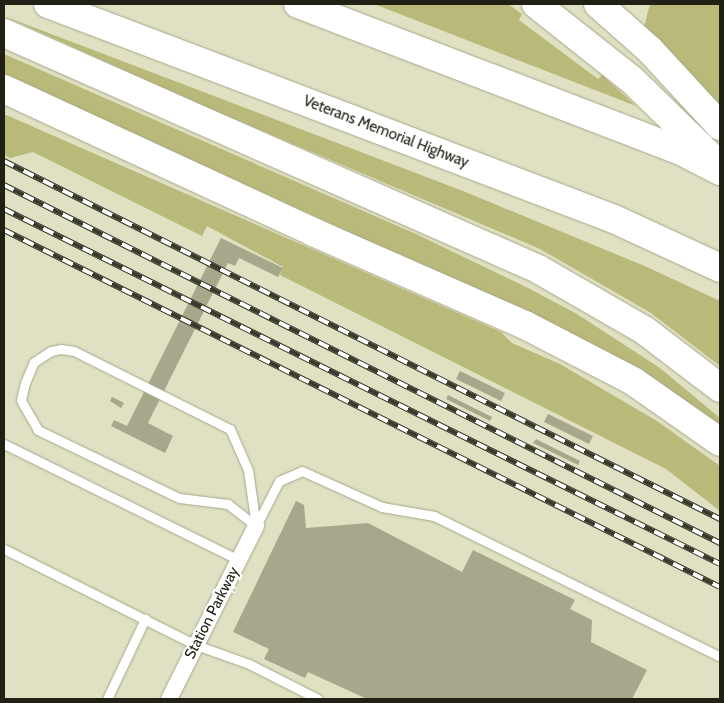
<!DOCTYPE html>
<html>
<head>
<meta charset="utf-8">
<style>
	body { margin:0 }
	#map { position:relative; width:724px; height:703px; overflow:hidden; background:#e0e1c3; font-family:Cabin,sans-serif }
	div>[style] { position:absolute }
	.green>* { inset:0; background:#b9ba79 }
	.building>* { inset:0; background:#a7a88b }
	.roads { filter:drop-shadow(0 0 1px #a6a78a) drop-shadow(0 0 1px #a6a78a) }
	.service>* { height:9px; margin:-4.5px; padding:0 4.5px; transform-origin:4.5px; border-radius:4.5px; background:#fff }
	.minor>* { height:16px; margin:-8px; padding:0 8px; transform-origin:8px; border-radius:8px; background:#fff }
	.motorway>* { height:28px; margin:-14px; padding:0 14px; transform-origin:14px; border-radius:14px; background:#fff }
	.rail>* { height:5.5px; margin-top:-2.75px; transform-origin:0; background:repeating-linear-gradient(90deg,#fff 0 11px,#39392c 0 22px); box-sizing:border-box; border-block:1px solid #39392c }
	span { translate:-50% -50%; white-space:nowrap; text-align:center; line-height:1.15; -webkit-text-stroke:4.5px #fff; paint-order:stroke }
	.street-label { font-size:15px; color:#202015 }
	.frame { position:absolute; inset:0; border:5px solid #202015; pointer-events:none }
</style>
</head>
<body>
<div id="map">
	<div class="green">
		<i style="clip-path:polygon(374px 4px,508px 4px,522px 14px,519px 20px,598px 79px,602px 75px,636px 106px)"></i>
		<i style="clip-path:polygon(650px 4px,720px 4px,720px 108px,644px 27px)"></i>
		<i style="clip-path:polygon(4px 16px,463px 191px,647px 267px,720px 301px,720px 366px,651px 313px,540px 249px,202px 105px)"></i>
		<i style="clip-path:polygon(4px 54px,416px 234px,528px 288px,577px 314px,660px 368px,720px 418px,720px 429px,649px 376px,327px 222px,4px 74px)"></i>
		<i style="clip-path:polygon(4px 114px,501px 332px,512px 343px,560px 364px,657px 421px,720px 466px,720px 511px,666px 469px,280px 275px,283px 267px,207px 226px,202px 236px,33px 152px,10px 158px,4px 155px)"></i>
	</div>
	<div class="building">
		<i style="clip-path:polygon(221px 238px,283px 268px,278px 277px,239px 258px,235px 266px,228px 263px,148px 423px,173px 436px,165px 453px,111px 426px,114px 420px,127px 426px)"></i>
		<i style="clip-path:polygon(460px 371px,505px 393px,501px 401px,456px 379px)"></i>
		<i style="clip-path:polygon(448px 395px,492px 417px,490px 421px,446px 399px)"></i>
		<i style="clip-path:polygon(112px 397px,124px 403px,121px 408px,110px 401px)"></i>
		<i style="clip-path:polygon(548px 414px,593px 436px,589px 444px,544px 422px)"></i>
		<i style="clip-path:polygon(536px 439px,580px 461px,578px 465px,533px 443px)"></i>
		<i style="clip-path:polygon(296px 501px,304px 505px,306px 528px,368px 523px,462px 572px,473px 550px,575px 600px,570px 609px,592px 620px,591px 642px,647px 670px,632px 699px,367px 699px,308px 672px,305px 678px,264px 659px,269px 649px,233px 632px)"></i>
	</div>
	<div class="roads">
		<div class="service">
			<i style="left:61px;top:349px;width:13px;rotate:9deg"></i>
			<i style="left:74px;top:351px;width:174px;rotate:26.6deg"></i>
			<i style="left:230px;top:429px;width:45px;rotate:66.3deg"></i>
			<i style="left:248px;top:470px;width:57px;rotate:81.9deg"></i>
			<i style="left:256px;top:526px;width:36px;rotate:-142deg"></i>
			<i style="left:228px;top:504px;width:49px;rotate:-173deg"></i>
			<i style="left:179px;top:498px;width:157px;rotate:-154.3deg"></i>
			<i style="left:38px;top:430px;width:34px;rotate:-120deg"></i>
			<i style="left:21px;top:400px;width:17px;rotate:-77deg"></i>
			<i style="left:25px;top:383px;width:23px;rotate:-67deg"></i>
			<i style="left:34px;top:362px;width:20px;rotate:-33deg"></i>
			<i style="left:51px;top:351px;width:10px;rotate:-11deg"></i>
			<i style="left:4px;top:444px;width:262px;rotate:26.3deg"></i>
			<i style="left:257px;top:524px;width:48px;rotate:-62.9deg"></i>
			<i style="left:279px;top:481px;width:25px;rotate:-23deg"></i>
			<i style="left:302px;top:471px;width:88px;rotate:24.2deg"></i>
			<i style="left:382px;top:507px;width:53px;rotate:9.8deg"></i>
			<i style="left:434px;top:516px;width:319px;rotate:26.2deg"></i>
			<i style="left:4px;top:549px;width:215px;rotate:26.6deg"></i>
			<i style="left:196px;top:645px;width:56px;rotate:19.7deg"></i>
			<i style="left:249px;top:664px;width:77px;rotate:26.9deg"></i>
			<i style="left:107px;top:699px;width:89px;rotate:-64.6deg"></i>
		</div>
		<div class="minor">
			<i style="left:169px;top:699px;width:194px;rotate:-63.3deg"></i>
		</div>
		<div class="motorway">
			<i style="left:48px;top:4px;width:605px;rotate:20.8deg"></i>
			<i style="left:614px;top:219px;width:117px;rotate:24.8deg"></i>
			<i style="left:298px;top:4px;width:408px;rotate:21deg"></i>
			<i style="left:679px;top:150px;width:46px;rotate:27.1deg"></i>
			<i style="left:536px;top:4px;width:122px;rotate:38.4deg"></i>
			<i style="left:632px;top:80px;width:115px;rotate:44.3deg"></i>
			<i style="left:598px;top:4px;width:69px;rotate:41.5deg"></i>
			<i style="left:650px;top:50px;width:103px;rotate:47.4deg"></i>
			<i style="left:4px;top:33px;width:584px;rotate:23.84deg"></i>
			<i style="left:538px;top:269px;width:122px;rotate:29.9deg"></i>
			<i style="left:644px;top:330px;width:96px;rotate:37.3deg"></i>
			<i style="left:4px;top:89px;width:340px;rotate:24.8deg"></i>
			<i style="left:313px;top:232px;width:232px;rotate:23.7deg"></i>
			<i style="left:525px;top:325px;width:122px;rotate:27.4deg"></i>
			<i style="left:633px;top:381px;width:106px;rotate:35deg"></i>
		</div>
	</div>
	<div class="rail">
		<i style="left:4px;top:161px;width:801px;rotate:26.57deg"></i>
		<i style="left:4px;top:185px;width:801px;rotate:26.57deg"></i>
		<i style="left:4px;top:209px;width:799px;rotate:26.37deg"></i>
		<i style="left:4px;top:230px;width:800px;rotate:26.5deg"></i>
	</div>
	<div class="street-label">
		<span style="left:386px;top:132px;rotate:21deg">Veterans Memorial Highway</span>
		<span style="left:212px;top:613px;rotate:-63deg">Station Parkway</span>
	</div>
	<div class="frame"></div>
</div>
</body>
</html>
